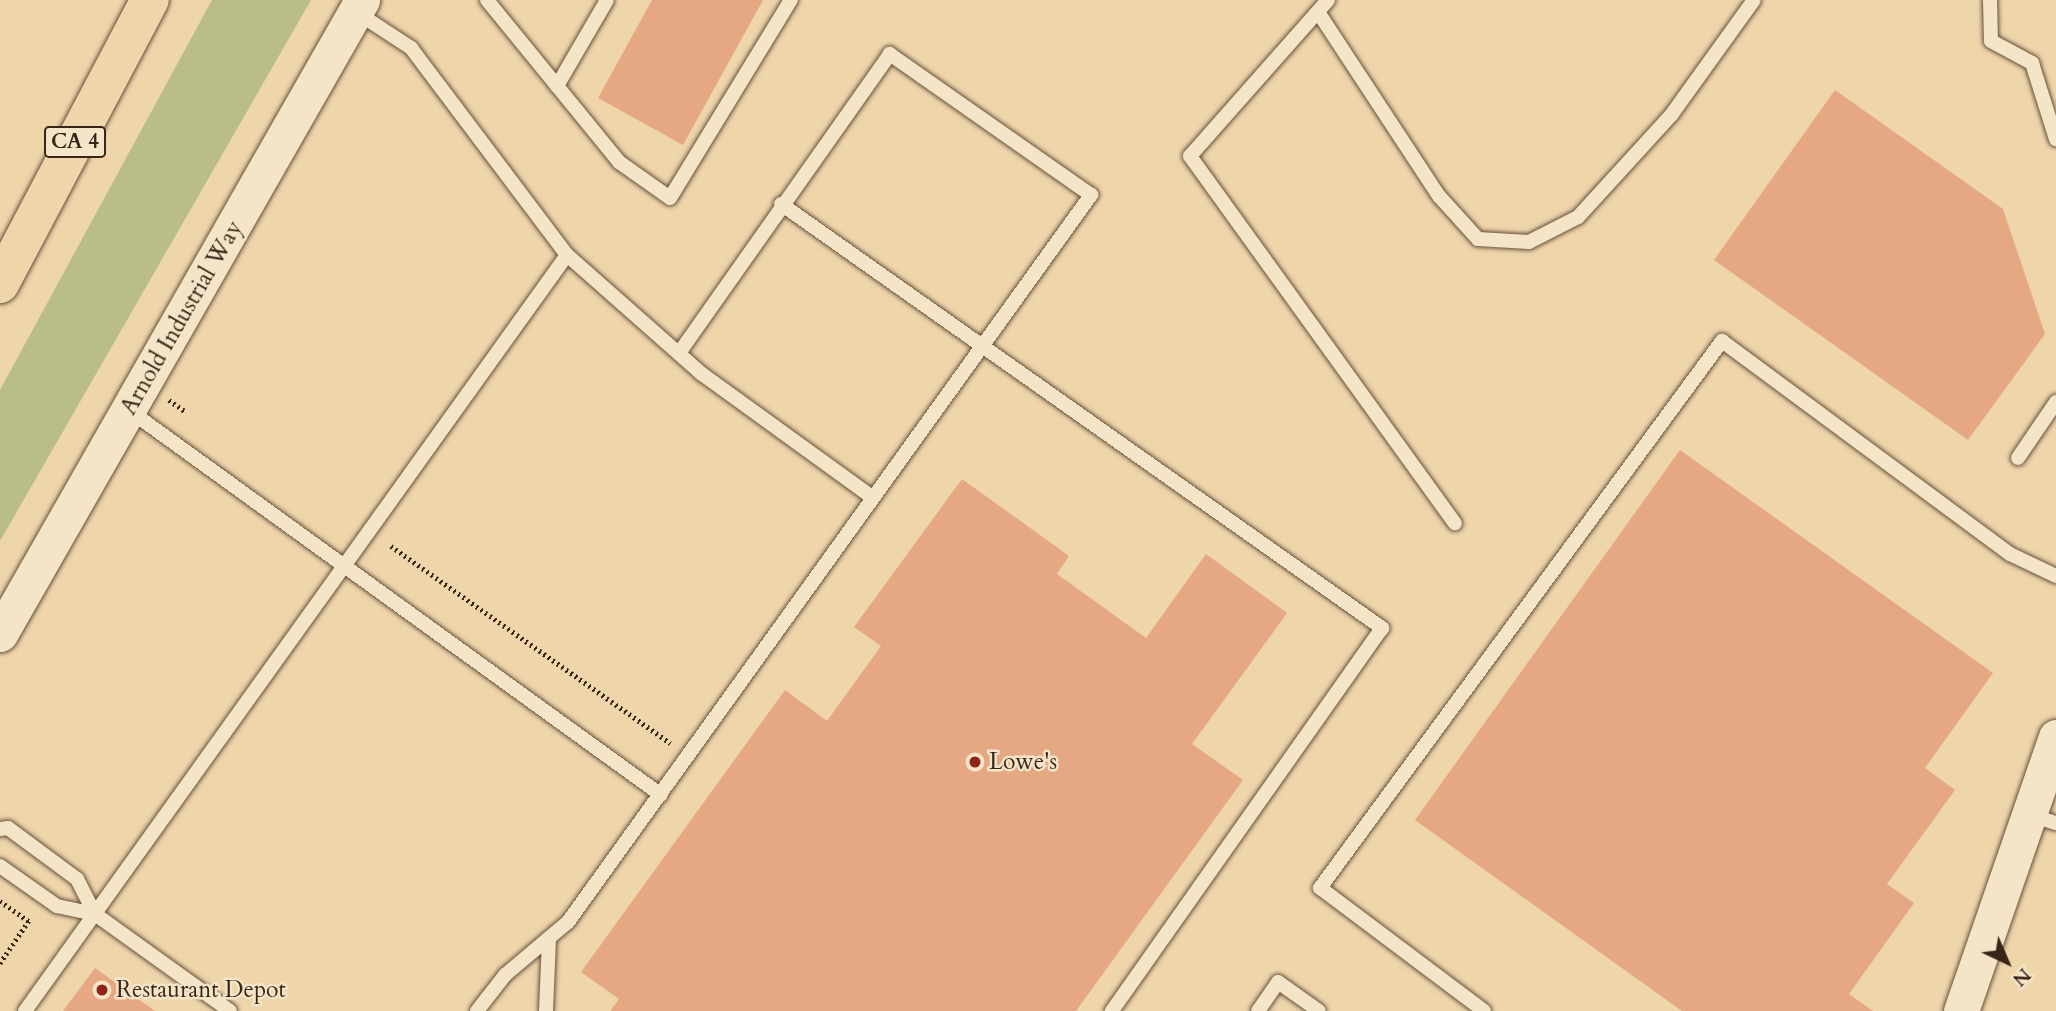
<!DOCTYPE html>
<html>
<head>
<meta charset="utf-8">
<style>
	body { margin:0 }
	#map { position:relative; width:2056px; height:1011px; overflow:hidden; background:#eed5aa; font-family:Cardo,serif }
	div>[style] { position:absolute }
	.green>* { inset:0; background:#b9bd88 }
	.building>* { inset:0; background:#e6a882 }
	.path>* { height:4.5px; margin-top:-2.25px; transform-origin:0; background:repeating-linear-gradient(90deg,#382517 0 2px,transparent 0 5.5px) }
	.roads { filter:drop-shadow(0 0 2px #66513c) drop-shadow(0 0 2px #66513c) }
	.service>* { height:14px; margin:-7px; padding:0 7px; transform-origin:7px; border-radius:7px; background:#f4e4c8 }
	.tertiary>* { height:35px; margin:-17.5px; padding:0 17.5px; transform-origin:17.5px; border-radius:17.5px; background:#f4e4c8 }
	.motorway>* { height:38px; margin:-19px; padding:0 19px; transform-origin:19px; border-radius:19px; background:#eed5aa }
	.dots>* { width:19px; height:19px; translate:-50% -50%; box-sizing:border-box; border:4px solid #f4e4c8; border-radius:50% }
	span { translate:-50% -50%; white-space:nowrap; text-align:center; line-height:1.15; -webkit-text-stroke:5px #f4e4c8; paint-order:stroke }
	.shield-label span { padding:2px 5px; background:#f4e4c8; border:2px solid; border-radius:5px; -webkit-text-stroke-width:0 }
	.shield-label { font-size:21px; color:#382517; font-weight:700 }
	.street-label { font-size:23px; color:#382517 }
	.poi-label { font-size:23px; color:#382517 }
	.left { translate:0 -50%; text-align:left }
	.north { position:absolute; left:1972px; top:927px; width:70px; height:70px; -webkit-text-stroke:5px #f4e4c8; paint-order:stroke; rotate:136deg; font-size:19px; font-weight:700; line-height:28px; text-align:center; color:#382517 }
	.north::after { content:''; display:block; margin:auto; width:24px; height:32px; background:#382517; clip-path:polygon(50% 0,100% 100%,50% 72%,0 100%) }
</style>
</head>
<body>
<div id="map">
	<div class="green">
		<i style="clip-path:polygon(212px 0,311px 0,0 541px,0 390px)"></i>
	</div>
	<div class="building">
		<i style="clip-path:polygon(652px 0,763px 0,683px 145px,598px 98px)"></i>
		<i style="clip-path:polygon(1835px 90px,2003px 209px,2045px 334px,1968px 440px,1714px 260px)"></i>
		<i style="clip-path:polygon(1680px 450px,1993px 673px,1925px 768px,1955px 790px,1887px 884px,1914px 903px,1849px 994px,1873px 1011px,1682px 1011px,1415px 820px)"></i>
		<i style="clip-path:polygon(962px 479px,1069px 556px,1057px 574px,1146px 638px,1206px 554px,1287px 613px,1192px 744px,1243px 780px,1076px 1011px,610px 1011px,619px 999px,581px 972px,785px 690px,827px 721px,881px 646px,854px 627px)"></i>
		<i style="clip-path:polygon(95px 968px,155px 1011px,63px 1011px)"></i>
	</div>
	<div class="path">
		<i style="left:169px;top:400px;width:19px;rotate:35deg"></i>
		<i style="left:391px;top:546px;width:342px;rotate:35.2deg"></i>
		<i style="left:0;top:901px;width:35px;rotate:35deg"></i>
		<i style="left:29px;top:921px;width:52px;rotate:124deg"></i>
	</div>
	<div class="roads">
		<div class="service">
			<i style="left:487px;top:0;width:209px;rotate:50.8deg"></i>
			<i style="left:619px;top:162px;width:62px;rotate:35.2deg"></i>
			<i style="left:670px;top:198px;width:232px;rotate:-58.6deg"></i>
			<i style="left:1328px;top:0;width:208px;rotate:131.5deg"></i>
			<i style="left:1190px;top:156px;width:453px;rotate:54.2deg"></i>
			<i style="left:1990px;top:0;width:41px;rotate:88.6deg"></i>
			<i style="left:1991px;top:41px;width:47px;rotate:28.2deg"></i>
			<i style="left:2032px;top:63px;width:80px;rotate:72.5deg"></i>
			<i style="left:356px;top:12px;width:66px;rotate:33.2deg"></i>
			<i style="left:411px;top:48px;width:259px;rotate:53deg"></i>
			<i style="left:567px;top:255px;width:180px;rotate:41.4deg"></i>
			<i style="left:702px;top:374px;width:210px;rotate:35.9deg"></i>
			<i style="left:1318px;top:12px;width:220px;rotate:56.7deg"></i>
			<i style="left:1439px;top:196px;width:58px;rotate:47.8deg"></i>
			<i style="left:1478px;top:239px;width:51px;rotate:3.4deg"></i>
			<i style="left:1529px;top:242px;width:55px;rotate:-27deg"></i>
			<i style="left:1578px;top:217px;width:139px;rotate:-47.6deg"></i>
			<i style="left:1672px;top:114px;width:140px;rotate:-54.3deg"></i>
			<i style="left:557px;top:86px;width:99px;rotate:-59.8deg"></i>
			<i style="left:781px;top:204px;width:736px;rotate:35.2deg"></i>
			<i style="left:1382px;top:628px;width:469px;rotate:125.2deg"></i>
			<i style="left:130px;top:411px;width:655px;rotate:35.87deg"></i>
			<i style="left:2018px;top:458px;width:68px;rotate:-55.8deg"></i>
			<i style="left:2031px;top:815px;width:26px;rotate:18deg"></i>
			<i style="left:0;top:829px;width:8px;rotate:-7deg"></i>
			<i style="left:8px;top:828px;width:86px;rotate:36.5deg"></i>
			<i style="left:77px;top:879px;width:39px;rotate:63deg"></i>
			<i style="left:0;top:866px;width:70px;rotate:35.1deg"></i>
			<i style="left:57px;top:906px;width:39px;rotate:12deg"></i>
			<i style="left:95px;top:914px;width:166px;rotate:35.7deg"></i>
			<i style="left:25px;top:1011px;width:930px;rotate:-54.36deg"></i>
			<i style="left:477px;top:1011px;width:46px;rotate:-52.1deg"></i>
			<i style="left:505px;top:975px;width:82px;rotate:-40.1deg"></i>
			<i style="left:568px;top:922px;width:896px;rotate:-54.27deg"></i>
			<i style="left:1091px;top:195px;width:246px;rotate:-145deg"></i>
			<i style="left:890px;top:54px;width:366px;rotate:125.2deg"></i>
			<i style="left:546px;top:1011px;width:73px;rotate:-87.6deg"></i>
			<i style="left:1258px;top:1011px;width:35px;rotate:-55deg"></i>
			<i style="left:1278px;top:982px;width:50px;rotate:35.3deg"></i>
			<i style="left:1484px;top:1011px;width:205px;rotate:-143.1deg"></i>
			<i style="left:1320px;top:888px;width:679px;rotate:-53.69deg"></i>
			<i style="left:1722px;top:341px;width:358px;rotate:36.5deg"></i>
			<i style="left:2010px;top:554px;width:51px;rotate:25.6deg"></i>
		</div>
		<div class="tertiary">
			<i style="left:0;top:634px;width:730px;rotate:-60.27deg"></i>
			<i style="left:1961px;top:1011px;width:290px;rotate:-70.9deg"></i>
		</div>
		<div class="motorway">
			<i style="left:0;top:284px;width:321px;rotate:-62.2deg"></i>
		</div>
	</div>
	<div class="dots">
		<i style="left:975px;top:762px;background:#8f2418"></i>
		<i style="left:102px;top:990px;background:#8f2418"></i>
	</div>
	<div class="shield-label">
		<span style="left:75px;top:142px">CA 4</span>
	</div>
	<div class="street-label">
		<span style="left:182px;top:318px;rotate:-60deg">Arnold Industrial Way</span>
	</div>
	<div class="poi-label">
		<span class="left" style="left:989px;top:762px">Lowe's</span>
		<span class="left" style="left:116px;top:990px">Restaurant Depot</span>
	</div>
	<div class="north">N</div>
</div>
</body>
</html>
